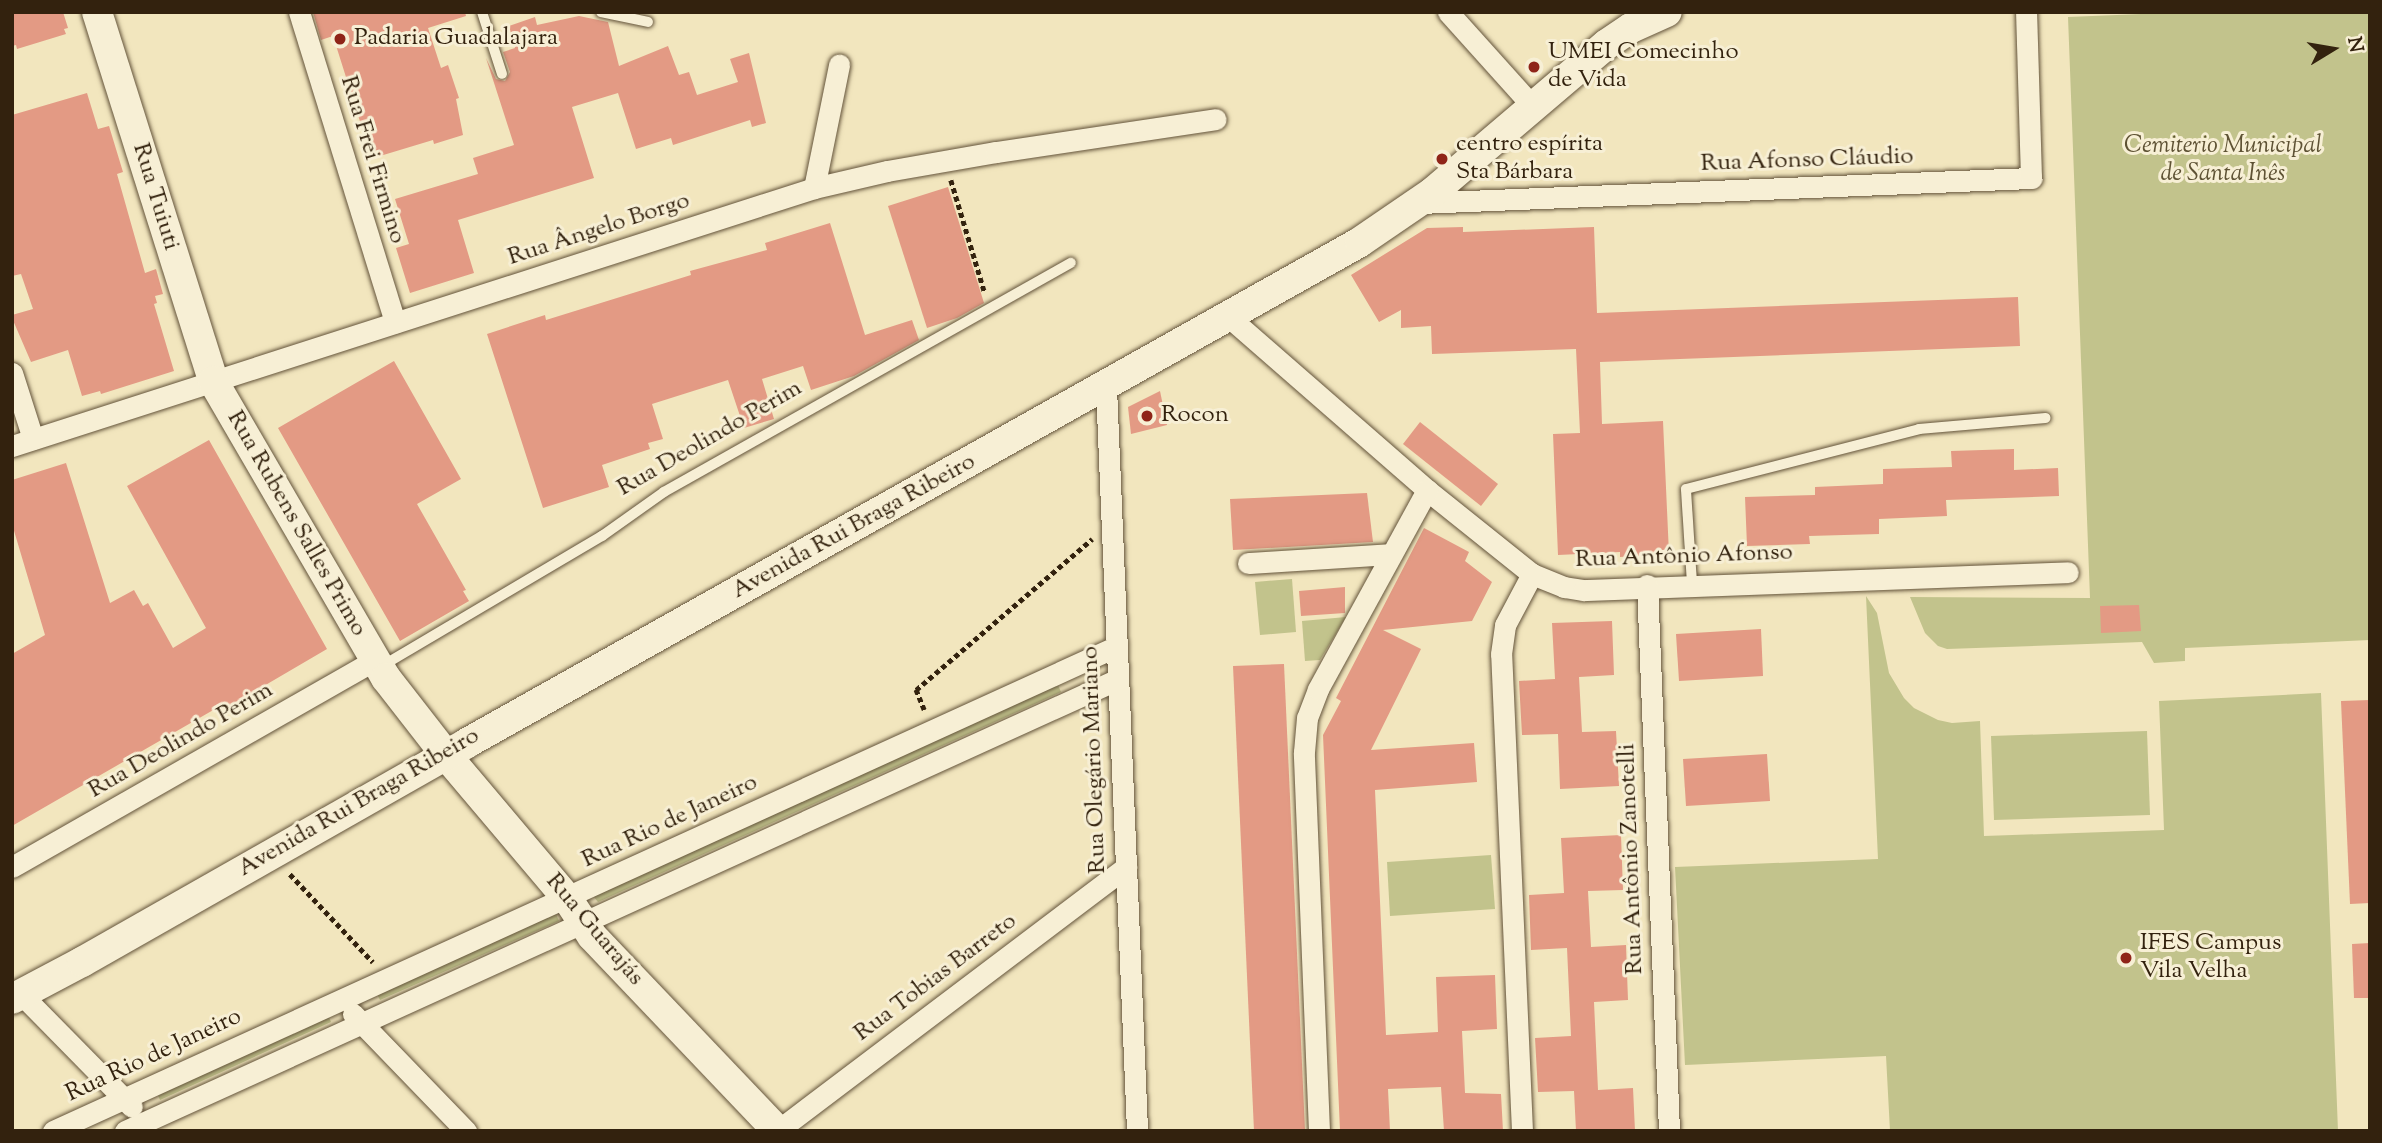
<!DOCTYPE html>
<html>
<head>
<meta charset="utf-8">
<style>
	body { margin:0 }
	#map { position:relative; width:2382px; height:1143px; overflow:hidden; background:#f2e6be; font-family:"Sorts Mill Goudy",serif }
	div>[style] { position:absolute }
	.green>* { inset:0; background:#c2c38c }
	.building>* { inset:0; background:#e39a84 }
	.path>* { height:4.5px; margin-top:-2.25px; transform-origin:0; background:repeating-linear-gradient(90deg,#33220e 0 5px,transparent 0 8.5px) }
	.roads { filter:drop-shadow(0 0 2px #63533a) drop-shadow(0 0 2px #63533a) }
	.lane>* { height:10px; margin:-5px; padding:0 5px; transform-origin:5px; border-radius:5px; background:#f7efd5 }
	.street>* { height:21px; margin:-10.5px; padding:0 10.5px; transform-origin:10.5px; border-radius:10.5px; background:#f7efd5 }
	.secondary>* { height:30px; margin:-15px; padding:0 15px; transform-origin:15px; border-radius:15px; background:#f7efd5 }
	.dots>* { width:19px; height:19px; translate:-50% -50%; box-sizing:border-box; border:4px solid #f7efd5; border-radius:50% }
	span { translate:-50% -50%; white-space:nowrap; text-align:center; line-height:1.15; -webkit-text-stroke:6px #f7efd5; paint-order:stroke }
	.poi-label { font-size:24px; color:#33220e }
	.left { translate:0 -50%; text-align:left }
	.park-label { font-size:24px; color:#5e5234; font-style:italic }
	.street-label { font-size:24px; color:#33220e }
	.frame { position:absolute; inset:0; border:14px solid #33220e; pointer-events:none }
	.north { position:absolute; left:2298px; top:14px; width:70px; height:70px; -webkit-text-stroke:5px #f7efd5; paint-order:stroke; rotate:79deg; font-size:19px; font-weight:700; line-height:28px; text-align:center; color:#33220e }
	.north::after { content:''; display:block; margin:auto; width:24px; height:32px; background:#33220e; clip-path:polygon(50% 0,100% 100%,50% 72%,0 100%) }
</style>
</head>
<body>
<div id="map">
	<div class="green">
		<i style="clip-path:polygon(2190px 12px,2370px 12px,2370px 640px,2185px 648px,2185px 661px,2154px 663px,2142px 642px,1947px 649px,1938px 646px,1925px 633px,1910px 597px,2090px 598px,2068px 17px)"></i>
		<i style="clip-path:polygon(1292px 579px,1296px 632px,1260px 635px,1255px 582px)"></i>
		<i style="clip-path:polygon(1866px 596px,1877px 613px,1889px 673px,1904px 698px,1914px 708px,1938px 720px,1952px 723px,1980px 721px,1984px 836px,2164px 830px,2159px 701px,2321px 693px,2338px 1131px,1890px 1131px,1886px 1056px,1685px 1065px,1675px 867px,1878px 859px)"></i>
		<i style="clip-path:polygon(1346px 617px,1320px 660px,1305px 661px,1302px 621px)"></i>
		<i style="clip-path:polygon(1058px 685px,1061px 692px,598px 902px,593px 896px)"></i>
		<i style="clip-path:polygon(2147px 731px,2150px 815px,1994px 820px,1991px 736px)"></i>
		<i style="clip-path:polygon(1491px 855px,1495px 909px,1390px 916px,1387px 862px)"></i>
		<i style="clip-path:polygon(556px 914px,559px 921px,380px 1000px,377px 994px)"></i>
		<i style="clip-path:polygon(328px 1015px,331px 1022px,160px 1100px,157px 1093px)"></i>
	</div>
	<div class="building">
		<i style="clip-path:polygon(12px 12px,63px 12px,68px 28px,64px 29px,66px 34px,17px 49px,16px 45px,12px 46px)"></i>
		<i style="clip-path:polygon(313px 12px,465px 12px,466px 16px,428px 28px,441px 68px,448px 65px,459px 98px,456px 99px,463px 135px,434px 144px,433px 140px,380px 156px,378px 150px,370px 153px,333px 36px,321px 40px)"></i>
		<i style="clip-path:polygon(579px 16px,608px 22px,619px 66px,668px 46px,679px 75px,689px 72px,697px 95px,738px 82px,730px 59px,749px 53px,766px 123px,752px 127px,750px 120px,673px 145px,671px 138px,636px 149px,618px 93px,572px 107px,594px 178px,458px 220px,474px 273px,410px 293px,396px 248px,409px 244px,395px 199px,478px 174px,473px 158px,514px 145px,486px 58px,496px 79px,505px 81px,510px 72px,503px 52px,515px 48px,509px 26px,535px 17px,537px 25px)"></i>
		<i style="clip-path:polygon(87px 93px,98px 129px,109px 126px,123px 172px,117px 174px,145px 273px,156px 269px,163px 294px,155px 296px,157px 303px,154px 304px,174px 371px,101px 394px,100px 391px,82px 396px,68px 350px,31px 362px,12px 318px,12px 315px,33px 309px,21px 274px,12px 276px,12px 115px)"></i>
		<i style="clip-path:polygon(948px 187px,984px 303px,957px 318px,927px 328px,888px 206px)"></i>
		<i style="clip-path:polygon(830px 223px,865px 335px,912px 320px,919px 340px,854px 376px,811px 390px,803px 366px,762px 379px,774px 419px,744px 428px,728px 380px,652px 404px,663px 439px,648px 443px,650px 449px,602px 465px,609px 487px,543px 508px,487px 334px,545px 315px,546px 320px,691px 275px,690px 271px,767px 250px,765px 243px)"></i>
		<i style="clip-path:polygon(1463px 227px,1463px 232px,1594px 227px,1597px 313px,2018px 297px,2020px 346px,1600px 362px,1602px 424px,1663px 421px,1669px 554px,1620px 557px,1620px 552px,1558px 555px,1553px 434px,1580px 433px,1576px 349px,1432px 354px,1431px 326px,1401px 328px,1401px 310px,1379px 322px,1351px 275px,1427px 228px)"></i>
		<i style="clip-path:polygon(394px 361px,461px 479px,417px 504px,466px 590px,463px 591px,469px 601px,400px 641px,278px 428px)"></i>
		<i style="clip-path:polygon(1160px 391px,1167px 425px,1131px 434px,1128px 407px)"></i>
		<i style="clip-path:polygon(1420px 422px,1498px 484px,1481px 506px,1403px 444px)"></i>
		<i style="clip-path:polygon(209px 440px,327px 649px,218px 713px,215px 709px,12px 826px,12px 654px,45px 635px,12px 524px,12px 480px,66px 463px,110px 603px,134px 590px,143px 606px,148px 603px,173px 648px,206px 628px,127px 486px)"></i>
		<i style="clip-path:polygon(2014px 449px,2014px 470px,2058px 468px,2059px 496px,1946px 500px,1947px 516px,1879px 519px,1879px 534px,1809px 536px,1810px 544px,1747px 546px,1745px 497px,1815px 495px,1815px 487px,1883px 484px,1883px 469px,1952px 467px,1951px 451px)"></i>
		<i style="clip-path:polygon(1367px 493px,1373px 542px,1233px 550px,1230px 499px)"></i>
		<i style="clip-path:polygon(1424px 528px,1469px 552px,1465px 561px,1492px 582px,1472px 621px,1383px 630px,1421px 649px,1371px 750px,1474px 743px,1477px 782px,1375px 790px,1386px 1035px,1438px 1032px,1436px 977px,1495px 975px,1497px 1029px,1462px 1031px,1465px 1093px,1501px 1094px,1503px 1131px,1444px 1131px,1441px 1087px,1388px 1089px,1390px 1131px,1340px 1131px,1323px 735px,1341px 701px,1336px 698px)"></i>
		<i style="clip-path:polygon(1345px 587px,1345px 613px,1301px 616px,1299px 591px)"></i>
		<i style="clip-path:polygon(2139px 605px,2141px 631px,2101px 633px,2100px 606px)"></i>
		<i style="clip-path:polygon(1612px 621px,1614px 675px,1579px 677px,1582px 732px,1616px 731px,1619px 786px,1560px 789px,1558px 734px,1522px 735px,1519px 681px,1555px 679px,1552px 623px)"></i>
		<i style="clip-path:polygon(1761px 629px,1763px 676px,1679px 681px,1676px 634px)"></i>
		<i style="clip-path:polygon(1284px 664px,1305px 1131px,1254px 1131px,1233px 666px)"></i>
		<i style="clip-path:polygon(2370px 700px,2370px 903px,2350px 904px,2341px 701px)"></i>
		<i style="clip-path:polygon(1767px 754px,1770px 801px,1686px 806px,1683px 759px)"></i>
		<i style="clip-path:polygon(1621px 835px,1623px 890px,1588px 891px,1591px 947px,1626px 945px,1628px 1000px,1594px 1002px,1598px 1090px,1633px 1088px,1635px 1131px,1576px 1131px,1574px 1091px,1538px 1092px,1535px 1038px,1571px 1036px,1567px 948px,1531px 950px,1529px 895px,1564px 893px,1561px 838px)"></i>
		<i style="clip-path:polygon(2370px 943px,2370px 998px,2354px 998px,2352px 944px)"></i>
	</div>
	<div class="path">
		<i style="left:951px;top:180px;width:118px;rotate:73.3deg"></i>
		<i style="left:924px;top:710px;width:22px;rotate:-112deg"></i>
		<i style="left:916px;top:690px;width:232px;rotate:-40.6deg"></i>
		<i style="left:290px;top:874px;width:121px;rotate:46.7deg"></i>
	</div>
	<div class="roads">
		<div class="lane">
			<i style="left:482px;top:12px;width:65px;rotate:72.1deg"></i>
			<i style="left:601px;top:12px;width:48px;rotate:12deg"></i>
			<i style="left:1692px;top:583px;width:94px;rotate:-93.7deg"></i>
			<i style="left:1686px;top:489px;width:241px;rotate:-14.4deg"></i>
			<i style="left:1919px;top:429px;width:127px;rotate:-5deg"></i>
			<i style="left:382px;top:666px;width:256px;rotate:-30.6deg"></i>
			<i style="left:602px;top:536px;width:76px;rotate:-35.4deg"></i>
			<i style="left:664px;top:492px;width:467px;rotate:-29.4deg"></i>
		</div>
		<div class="street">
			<i style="left:299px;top:12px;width:325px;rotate:72.8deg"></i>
			<i style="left:1448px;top:12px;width:129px;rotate:48.1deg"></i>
			<i style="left:814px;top:188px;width:126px;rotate:-78.5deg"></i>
			<i style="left:1419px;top:203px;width:613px;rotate:-2.34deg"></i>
			<i style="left:2031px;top:178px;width:166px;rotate:-91.7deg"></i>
			<i style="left:1230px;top:318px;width:262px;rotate:41.1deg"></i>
			<i style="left:1427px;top:490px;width:134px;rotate:38.7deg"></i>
			<i style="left:1532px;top:574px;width:35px;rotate:22deg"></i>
			<i style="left:1564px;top:587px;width:20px;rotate:9deg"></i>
			<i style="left:1584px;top:590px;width:484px;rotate:-2.1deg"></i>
			<i style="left:12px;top:373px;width:69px;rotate:72.3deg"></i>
			<i style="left:1106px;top:387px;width:745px;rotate:87.61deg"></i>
			<i style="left:12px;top:446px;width:842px;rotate:-17.83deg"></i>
			<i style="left:814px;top:188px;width:75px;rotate:-13.1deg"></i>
			<i style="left:887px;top:171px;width:111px;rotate:-9.9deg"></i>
			<i style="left:996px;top:152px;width:222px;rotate:-8.5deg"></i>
			<i style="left:1248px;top:563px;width:143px;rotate:-3.6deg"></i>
			<i style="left:1647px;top:585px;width:546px;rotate:87.69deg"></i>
			<i style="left:12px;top:867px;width:418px;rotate:-29.7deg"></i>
			<i style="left:21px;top:994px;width:158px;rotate:45.5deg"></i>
			<i style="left:353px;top:1014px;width:163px;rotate:46deg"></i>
			<i style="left:53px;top:1131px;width:1169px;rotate:-24.5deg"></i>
			<i style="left:125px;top:1131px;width:1091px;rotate:-24.47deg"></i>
			<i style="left:777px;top:1131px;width:438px;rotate:-37.1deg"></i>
			<i style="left:1319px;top:1131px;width:379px;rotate:-92.3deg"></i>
			<i style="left:1304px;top:752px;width:34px;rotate:-85deg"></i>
			<i style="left:1307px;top:718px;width:31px;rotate:-69deg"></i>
			<i style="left:1318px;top:689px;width:227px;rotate:-61.3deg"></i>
			<i style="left:1522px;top:1131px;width:477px;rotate:-92.5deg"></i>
			<i style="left:1501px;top:654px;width:29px;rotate:-82deg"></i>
			<i style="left:1505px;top:625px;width:58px;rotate:-62.1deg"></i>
		</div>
		<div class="secondary">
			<i style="left:97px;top:12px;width:387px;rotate:72.5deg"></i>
			<i style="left:213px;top:381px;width:344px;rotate:59.8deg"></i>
			<i style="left:386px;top:678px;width:98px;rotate:52.1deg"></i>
			<i style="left:446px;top:755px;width:187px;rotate:49.8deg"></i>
			<i style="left:567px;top:898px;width:45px;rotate:56.7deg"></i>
			<i style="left:592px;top:936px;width:269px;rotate:46.4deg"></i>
			<i style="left:12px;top:999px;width:79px;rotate:-27.9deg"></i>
			<i style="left:82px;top:962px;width:443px;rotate:-29.6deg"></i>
			<i style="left:467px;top:743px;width:1024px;rotate:-29.29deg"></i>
			<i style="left:1360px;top:242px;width:88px;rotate:-34.4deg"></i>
			<i style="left:1433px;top:192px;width:228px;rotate:-40.4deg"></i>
			<i style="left:1607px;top:44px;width:29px;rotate:-34deg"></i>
			<i style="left:1631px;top:28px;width:39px;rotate:-24deg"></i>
		</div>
	</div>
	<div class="dots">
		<i style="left:340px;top:39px;background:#8f2418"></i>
		<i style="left:1534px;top:67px;background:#8f2418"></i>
		<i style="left:1442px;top:159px;background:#8f2418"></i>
		<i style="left:1147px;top:416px;background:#8f2418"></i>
		<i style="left:2126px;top:958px;background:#8f2418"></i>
	</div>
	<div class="poi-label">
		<span class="left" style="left:354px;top:39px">Padaria Guadalajara</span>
		<span class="left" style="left:1548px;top:67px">UMEI Comecinho<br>de Vida</span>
		<span class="left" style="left:1456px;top:159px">centro espírita<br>Sta Bárbara</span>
		<span class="left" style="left:1161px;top:416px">Rocon</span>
		<span class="left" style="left:2140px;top:958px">IFES Campus<br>Vila Velha</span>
	</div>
	<div class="park-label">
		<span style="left:2223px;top:161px">Cemiterio Municipal<br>de Santa Inês</span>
	</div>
	<div class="street-label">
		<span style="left:372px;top:160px;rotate:73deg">Rua Frei Firmino</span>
		<span style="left:1807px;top:161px;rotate:-2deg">Rua Afonso Cláudio</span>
		<span style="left:155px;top:197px;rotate:73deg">Rua Tuiuti</span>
		<span style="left:599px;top:230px;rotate:-18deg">Rua Ângelo Borgo</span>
		<span style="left:710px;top:439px;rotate:-30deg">Rua Deolindo Perim</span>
		<span style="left:296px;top:524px;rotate:60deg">Rua Rubens Salles Primo</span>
		<span style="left:854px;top:527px;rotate:-29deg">Avenida Rui Braga Ribeiro</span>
		<span style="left:1684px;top:557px;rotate:-2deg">Rua Antônio Afonso</span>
		<span style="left:181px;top:741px;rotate:-30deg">Rua Deolindo Perim</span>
		<span style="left:1095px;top:760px;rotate:-92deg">Rua Olegário Mariano</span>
		<span style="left:359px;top:803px;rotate:-30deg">Avenida Rui Braga Ribeiro</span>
		<span style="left:670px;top:822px;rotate:-25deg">Rua Rio de Janeiro</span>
		<span style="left:1632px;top:859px;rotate:-92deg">Rua Antônio Zanotelli</span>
		<span style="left:594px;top:930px;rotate:50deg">Rua Guarajás</span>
		<span style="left:936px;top:978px;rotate:-37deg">Rua Tobias Barreto</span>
		<span style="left:154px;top:1056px;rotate:-25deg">Rua Rio de Janeiro</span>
	</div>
	<div class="frame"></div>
	<div class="north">N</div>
</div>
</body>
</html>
